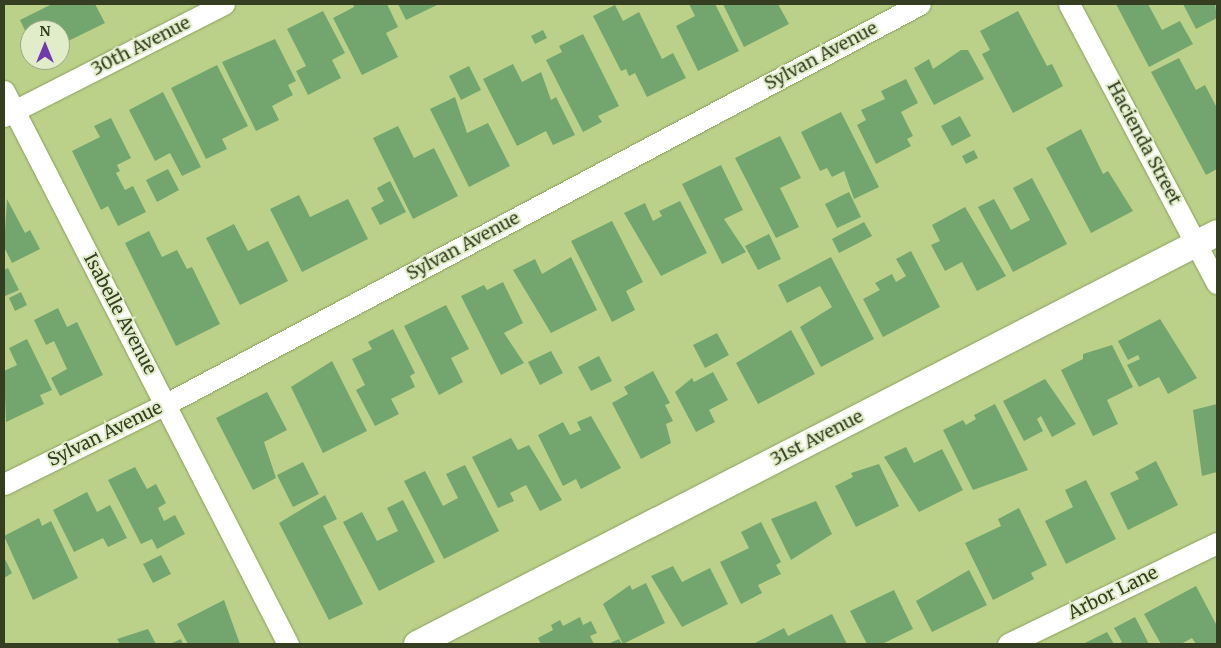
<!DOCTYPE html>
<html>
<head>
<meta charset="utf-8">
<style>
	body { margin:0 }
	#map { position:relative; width:1221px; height:648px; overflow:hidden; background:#bbd189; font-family:Merriweather,serif }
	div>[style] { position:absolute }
	.building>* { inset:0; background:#73a66e }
	.roads { filter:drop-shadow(0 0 1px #8b9f59) drop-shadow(0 0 1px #8b9f59) }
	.minor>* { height:21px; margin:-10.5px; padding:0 10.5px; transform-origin:10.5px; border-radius:10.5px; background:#fff }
	.tertiary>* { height:26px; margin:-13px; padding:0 13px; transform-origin:13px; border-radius:13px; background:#fff }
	span { translate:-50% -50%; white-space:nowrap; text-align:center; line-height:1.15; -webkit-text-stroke:4px #e1edc9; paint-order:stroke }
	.street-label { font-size:18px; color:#353e21 }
	.frame { position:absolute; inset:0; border:5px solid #353e21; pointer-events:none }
	.north { position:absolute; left:20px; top:20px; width:50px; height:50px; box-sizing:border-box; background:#e1edc9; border:1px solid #9ca786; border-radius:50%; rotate:0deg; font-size:14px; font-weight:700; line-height:20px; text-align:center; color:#353e21 }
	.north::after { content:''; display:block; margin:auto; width:18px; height:22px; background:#7238ae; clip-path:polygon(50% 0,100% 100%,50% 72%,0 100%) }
</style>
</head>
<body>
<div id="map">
	<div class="building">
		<i style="clip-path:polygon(52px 4px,95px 4px,105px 23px,60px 45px,60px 30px,30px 30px,30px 41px,20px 20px)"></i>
		<i style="clip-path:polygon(353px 4px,387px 4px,398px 27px,386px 33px,398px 57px,362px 75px,333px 18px,354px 7px)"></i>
		<i style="clip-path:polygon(398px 4px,439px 4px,406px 20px)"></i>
		<i style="clip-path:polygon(689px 4px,715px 4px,739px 51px,698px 71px,676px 26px,695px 16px)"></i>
		<i style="clip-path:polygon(723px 4px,778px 4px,789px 24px,744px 47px)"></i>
		<i style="clip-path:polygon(1111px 4px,1148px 4px,1162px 30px,1180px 21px,1193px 44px,1149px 67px,1116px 4px)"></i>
		<i style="clip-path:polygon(1183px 4px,1215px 4px,1217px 18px,1196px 29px)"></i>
		<i style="clip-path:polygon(615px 5px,623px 21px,639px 12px,662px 59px,673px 53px,686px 78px,647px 97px,635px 73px,629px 76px,626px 69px,621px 71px,593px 16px)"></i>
		<i style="clip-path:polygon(323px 11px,345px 53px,332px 60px,341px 78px,308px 95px,296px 71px,306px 66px,287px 29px)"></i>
		<i style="clip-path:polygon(1018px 11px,1047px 66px,1052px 64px,1063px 86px,1013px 113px,982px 54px,990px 50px,980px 31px)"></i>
		<i style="clip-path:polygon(543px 30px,547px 38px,535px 44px,531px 36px)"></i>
		<i style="clip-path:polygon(583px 34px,619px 106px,598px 116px,602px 122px,583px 132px,546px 60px,562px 52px,559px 46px)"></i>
		<i style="clip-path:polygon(275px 39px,296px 81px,288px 85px,293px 95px,272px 106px,279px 120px,256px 131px,222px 62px)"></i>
		<i style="clip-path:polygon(961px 50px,968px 50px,984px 79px,934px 105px,914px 68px,929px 59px,933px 69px)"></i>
		<i style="clip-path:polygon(1179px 58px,1196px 90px,1205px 85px,1217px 108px,1217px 169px,1206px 175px,1151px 72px)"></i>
		<i style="clip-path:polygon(513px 64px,522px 82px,541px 72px,551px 100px,556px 97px,575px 135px,553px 145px,546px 131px,517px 146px,483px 79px)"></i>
		<i style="clip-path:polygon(217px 65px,248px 126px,222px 139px,227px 149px,206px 159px,171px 88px)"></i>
		<i style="clip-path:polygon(469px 66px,481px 90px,461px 100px,449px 76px)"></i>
		<i style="clip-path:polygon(906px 79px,918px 103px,901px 112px,913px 136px,907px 139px,911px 146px,876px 164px,857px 125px,866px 120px,861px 110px,885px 99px,881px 91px)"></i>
		<i style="clip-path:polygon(163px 92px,201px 167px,182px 176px,170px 153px,155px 161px,129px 110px)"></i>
		<i style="clip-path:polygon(455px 97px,467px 133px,488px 123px,510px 166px,469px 187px,430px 109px)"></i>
		<i style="clip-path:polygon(841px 112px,879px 187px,854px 199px,844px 171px,832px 177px,827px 168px,820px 171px,801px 132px)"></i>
		<i style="clip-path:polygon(960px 116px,971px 136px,952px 146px,941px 126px)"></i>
		<i style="clip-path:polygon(111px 118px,131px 158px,117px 165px,120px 171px,116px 173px,125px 190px,133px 186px,146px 212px,118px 226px,108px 206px,101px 210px,72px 151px,100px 137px,94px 126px)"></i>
		<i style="clip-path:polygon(398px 126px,414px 158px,434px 148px,458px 196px,413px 219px,373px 138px)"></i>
		<i style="clip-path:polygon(1081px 129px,1103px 174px,1108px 171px,1133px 211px,1091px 233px,1046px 148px)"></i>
		<i style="clip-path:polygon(780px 136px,801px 178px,780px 188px,799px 227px,776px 238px,735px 158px)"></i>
		<i style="clip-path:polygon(974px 150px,978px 158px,966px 164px,962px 156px)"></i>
		<i style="clip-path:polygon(721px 165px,743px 210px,724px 219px,746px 252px,722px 264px,682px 184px)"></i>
		<i style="clip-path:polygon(168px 169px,179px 190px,157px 202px,146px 180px)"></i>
		<i style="clip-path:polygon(1032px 178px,1067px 244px,1013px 272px,978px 207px,994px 199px,1011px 230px,1030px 220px,1013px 188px)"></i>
		<i style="clip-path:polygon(390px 181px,406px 212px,380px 225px,371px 208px,384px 201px,377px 188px)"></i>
		<i style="clip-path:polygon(849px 192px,861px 217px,837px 228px,825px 204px)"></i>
		<i style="clip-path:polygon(299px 195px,310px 217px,348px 199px,368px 239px,302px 272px,270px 209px)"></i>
		<i style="clip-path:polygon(7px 199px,25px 233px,30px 230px,40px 249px,12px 263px,4px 247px)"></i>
		<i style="clip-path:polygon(680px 201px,707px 253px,661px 276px,624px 213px,645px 203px,653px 221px,662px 216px,659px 211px)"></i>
		<i style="clip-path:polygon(965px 207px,1006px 276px,977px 291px,962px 262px,945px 271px,931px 245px,940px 241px,932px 225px)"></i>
		<i style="clip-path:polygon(612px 221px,643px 282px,626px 291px,635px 310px,612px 322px,571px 241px)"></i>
		<i style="clip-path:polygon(864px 222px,872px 236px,839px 253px,832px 239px)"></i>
		<i style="clip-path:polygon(234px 224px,248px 251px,268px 241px,288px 281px,240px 305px,206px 238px)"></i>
		<i style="clip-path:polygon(149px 231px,162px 257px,177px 250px,187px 269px,192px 267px,220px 324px,176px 346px,125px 243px)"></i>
		<i style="clip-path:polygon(769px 234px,781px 259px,758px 270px,745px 246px)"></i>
		<i style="clip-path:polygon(911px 251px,940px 307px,883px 337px,863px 299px,880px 290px,875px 283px,892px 274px,896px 282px,906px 276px,896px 259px)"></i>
		<i style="clip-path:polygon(571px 257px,597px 310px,551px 333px,513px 270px,535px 259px,542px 274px)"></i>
		<i style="clip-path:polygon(831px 257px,874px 339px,821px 367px,800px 327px,832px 307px,820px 286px,787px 303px,778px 285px)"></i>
		<i style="clip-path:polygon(8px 268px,19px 290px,5px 296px,4px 270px)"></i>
		<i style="clip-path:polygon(503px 282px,523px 323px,504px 333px,524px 363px,501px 375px,461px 296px,484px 285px,487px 290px)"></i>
		<i style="clip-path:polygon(21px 292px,27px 305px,15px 311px,9px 298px)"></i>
		<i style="clip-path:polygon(446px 305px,469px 349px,451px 358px,463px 382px,439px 395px,404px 326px)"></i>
		<i style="clip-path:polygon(58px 308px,67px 327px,77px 322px,103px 375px,60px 396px,51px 378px,67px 369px,54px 341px,46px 345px,34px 320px)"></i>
		<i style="clip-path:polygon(1160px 319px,1197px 378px,1168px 394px,1159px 377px,1139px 387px,1127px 365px,1140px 359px,1138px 355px,1128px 360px,1118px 341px)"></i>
		<i style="clip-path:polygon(393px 329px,415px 373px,410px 376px,415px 387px,391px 399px,399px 414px,375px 426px,356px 390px,365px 385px,352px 359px,372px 349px,368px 342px)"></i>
		<i style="clip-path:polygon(791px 330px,815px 374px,758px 404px,736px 363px)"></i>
		<i style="clip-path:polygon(717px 333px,729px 355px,705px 368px,693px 345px)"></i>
		<i style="clip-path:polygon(27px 339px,52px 390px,40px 395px,44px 404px,6px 422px,4px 371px,17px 365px,9px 348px)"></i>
		<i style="clip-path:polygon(1112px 345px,1133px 387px,1107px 400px,1118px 424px,1093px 436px,1061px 370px,1083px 359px,1083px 354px)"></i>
		<i style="clip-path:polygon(551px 351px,563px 373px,540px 385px,528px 362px)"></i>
		<i style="clip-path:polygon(599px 356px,612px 381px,591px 391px,578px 367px)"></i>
		<i style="clip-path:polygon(332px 361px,367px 431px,323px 453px,291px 387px)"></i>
		<i style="clip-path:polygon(653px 371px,670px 403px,665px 405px,673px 421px,666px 424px,671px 443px,641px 459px,612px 403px,628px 394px,624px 387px)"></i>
		<i style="clip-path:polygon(713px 372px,728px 400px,709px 410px,715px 422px,696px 432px,675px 392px,692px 378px,694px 382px)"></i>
		<i style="clip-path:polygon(1045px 379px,1076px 424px,1052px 437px,1041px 416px,1037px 419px,1043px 431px,1024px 441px,1003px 401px)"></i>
		<i style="clip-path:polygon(267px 392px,287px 430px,264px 442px,276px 478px,253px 490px,216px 418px)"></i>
		<i style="clip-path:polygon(995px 404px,1028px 470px,973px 490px,943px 430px,963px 420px,966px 425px,976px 419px,974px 415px)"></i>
		<i style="clip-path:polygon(1217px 404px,1217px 472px,1202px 476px,1193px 410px)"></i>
		<i style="clip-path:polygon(591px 416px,621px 468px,581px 489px,576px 479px,563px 486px,538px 435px,563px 422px,570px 435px,581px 430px,577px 422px)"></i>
		<i style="clip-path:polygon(511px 438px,518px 450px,529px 445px,562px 500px,540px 511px,526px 485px,510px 493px,514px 501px,498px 508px,472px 457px)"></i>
		<i style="clip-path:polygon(906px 447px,914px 463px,942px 449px,963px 490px,919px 512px,884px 457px)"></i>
		<i style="clip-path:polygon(1156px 461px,1178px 505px,1128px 530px,1110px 493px,1139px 479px,1135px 472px)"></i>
		<i style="clip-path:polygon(303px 462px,319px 494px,293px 507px,277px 475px)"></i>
		<i style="clip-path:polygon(879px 464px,899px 506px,856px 527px,835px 486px,853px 477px,851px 473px)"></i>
		<i style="clip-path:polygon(465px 465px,499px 531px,444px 559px,404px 481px,425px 471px,443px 506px,458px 498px,446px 474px)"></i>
		<i style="clip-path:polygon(135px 467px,147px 489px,156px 484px,166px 503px,158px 508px,164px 521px,175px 515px,185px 534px,157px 549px,152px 539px,141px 544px,108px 480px)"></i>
		<i style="clip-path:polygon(1086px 480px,1116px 539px,1066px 564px,1045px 521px,1073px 507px,1065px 490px)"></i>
		<i style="clip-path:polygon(87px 492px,97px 512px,110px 505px,127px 538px,108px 547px,103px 538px,74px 552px,53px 510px)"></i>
		<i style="clip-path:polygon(325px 495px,337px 519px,323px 526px,363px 604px,329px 620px,279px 523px)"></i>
		<i style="clip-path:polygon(403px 500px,435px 562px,379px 591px,343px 522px,362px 512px,377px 541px,398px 531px,387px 508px)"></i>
		<i style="clip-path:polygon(816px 501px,832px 534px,791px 560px,771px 519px)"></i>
		<i style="clip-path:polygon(1019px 508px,1047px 565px,1031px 573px,1034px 579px,993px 600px,965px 543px,1001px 526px,998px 519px)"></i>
		<i style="clip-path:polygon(39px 518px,42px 526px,51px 521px,78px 578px,33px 600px,4px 536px)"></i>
		<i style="clip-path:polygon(761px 522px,781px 562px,776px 565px,781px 574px,758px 585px,762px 593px,741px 604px,720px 562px,749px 548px,741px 532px)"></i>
		<i style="clip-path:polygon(161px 555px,171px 574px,153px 583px,143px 564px)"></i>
		<i style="clip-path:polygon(4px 557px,12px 573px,4px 578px)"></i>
		<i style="clip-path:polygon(673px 566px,682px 582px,710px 568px,728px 604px,682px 627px,651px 576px)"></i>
		<i style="clip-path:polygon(969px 570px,987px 605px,932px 632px,916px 601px)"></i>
		<i style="clip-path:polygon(646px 583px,665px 623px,623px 644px,603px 604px,630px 585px,632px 590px)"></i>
		<i style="clip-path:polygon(1196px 586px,1217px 626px,1217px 644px,1196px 644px,1192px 638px,1181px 644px,1161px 644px,1144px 614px)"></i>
		<i style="clip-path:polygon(894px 590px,913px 629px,882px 644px,867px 644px,850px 611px)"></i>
		<i style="clip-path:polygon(224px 600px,240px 644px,188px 644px,177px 624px)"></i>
		<i style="clip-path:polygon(832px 614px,847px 644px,755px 643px,784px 628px,788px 636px)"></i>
		<i style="clip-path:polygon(580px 617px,583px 625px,591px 621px,597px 633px,590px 636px,594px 644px,541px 644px,538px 638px,553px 630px,551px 625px,560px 620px,563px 626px)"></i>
		<i style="clip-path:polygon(1135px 617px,1149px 644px,1118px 644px,1122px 642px,1114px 628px)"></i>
		<i style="clip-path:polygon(148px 629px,156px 644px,120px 644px,117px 639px)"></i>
		<i style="clip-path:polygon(1107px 632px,1114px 644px,1083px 644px)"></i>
		<i style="clip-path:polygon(181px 639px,183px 644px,170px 644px)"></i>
		<i style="clip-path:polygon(619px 639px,622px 644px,608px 644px)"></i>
	</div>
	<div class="roads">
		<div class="minor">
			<i style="left:1069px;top:4px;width:316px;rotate:62.1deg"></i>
			<i style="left:4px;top:91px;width:622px;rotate:62.82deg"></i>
			<i style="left:4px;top:116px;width:247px;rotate:-27deg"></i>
			<i style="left:4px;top:484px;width:183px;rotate:-26.3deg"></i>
			<i style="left:168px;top:403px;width:851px;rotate:-27.95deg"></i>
			<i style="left:1008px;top:644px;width:232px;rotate:-25.8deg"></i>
		</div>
		<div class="tertiary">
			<i style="left:417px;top:644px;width:899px;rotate:-27.19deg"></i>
		</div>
	</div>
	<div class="street-label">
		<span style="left:141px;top:46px;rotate:-27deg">30th Avenue</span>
		<span style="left:821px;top:56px;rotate:-28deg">Sylvan Avenue</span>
		<span style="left:1144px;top:143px;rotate:62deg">Hacienda Street</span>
		<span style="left:463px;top:246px;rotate:-28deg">Sylvan Avenue</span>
		<span style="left:120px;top:314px;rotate:62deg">Isabelle Avenue</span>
		<span style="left:105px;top:434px;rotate:-26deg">Sylvan Avenue</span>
		<span style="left:817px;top:438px;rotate:-27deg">31st Avenue</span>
		<span style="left:1113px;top:593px;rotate:-26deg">Arbor Lane</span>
	</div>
	<div class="frame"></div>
	<div class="north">N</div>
</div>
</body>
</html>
